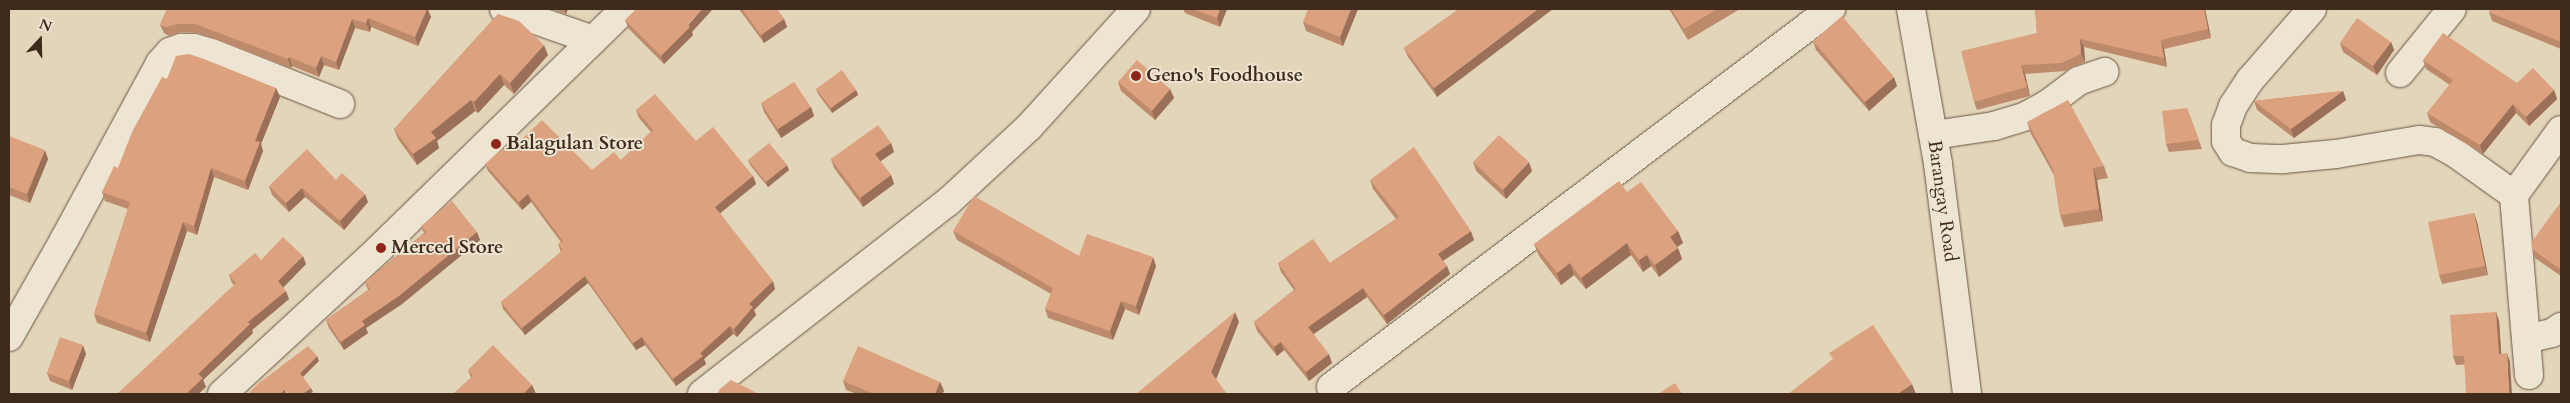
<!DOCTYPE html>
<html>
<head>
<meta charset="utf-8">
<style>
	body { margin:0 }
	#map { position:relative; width:2570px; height:403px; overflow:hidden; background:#e3d5b9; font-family:Cardo,serif }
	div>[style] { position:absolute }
	.roads { filter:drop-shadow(0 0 1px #685543) drop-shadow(0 0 1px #685543) }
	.minor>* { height:28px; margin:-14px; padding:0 14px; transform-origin:14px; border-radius:14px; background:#ede4d2 }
	.tertiary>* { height:28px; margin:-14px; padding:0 14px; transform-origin:14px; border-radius:14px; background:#ede4d2 }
	.wall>* { inset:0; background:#bd8a6c }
	.shaded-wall>* { inset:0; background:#9a7158 }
	.building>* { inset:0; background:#dca17e }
	.dots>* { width:14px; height:14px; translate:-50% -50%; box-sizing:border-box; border:2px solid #ede4d2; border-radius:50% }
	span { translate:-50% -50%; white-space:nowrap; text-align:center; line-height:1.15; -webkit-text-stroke:4px #ede4d2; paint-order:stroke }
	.poi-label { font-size:19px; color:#3f2a1c; font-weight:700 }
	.left { translate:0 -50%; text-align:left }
	.street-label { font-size:19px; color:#3f2a1c }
	.frame { position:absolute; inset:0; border:10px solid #3f2a1c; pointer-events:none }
	.north { position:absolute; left:15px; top:15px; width:50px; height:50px; -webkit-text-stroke:4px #ede4d2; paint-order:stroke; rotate:21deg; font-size:14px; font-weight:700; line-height:20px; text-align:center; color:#3f2a1c }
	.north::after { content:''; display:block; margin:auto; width:18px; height:22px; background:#3f2a1c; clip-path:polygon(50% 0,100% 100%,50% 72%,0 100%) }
</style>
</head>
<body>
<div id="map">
	<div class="roads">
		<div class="minor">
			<i style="left:504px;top:9px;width:94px;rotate:19.2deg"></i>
			<i style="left:2312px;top:9px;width:94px;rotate:131.1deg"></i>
			<i style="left:2250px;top:80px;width:31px;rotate:123deg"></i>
			<i style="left:2233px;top:106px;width:20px;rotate:110deg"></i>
			<i style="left:2226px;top:125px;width:16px;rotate:90deg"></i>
			<i style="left:2226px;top:141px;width:13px;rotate:58deg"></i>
			<i style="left:2233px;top:152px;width:18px;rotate:19deg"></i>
			<i style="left:2250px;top:158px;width:33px;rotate:2deg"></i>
			<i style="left:2283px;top:159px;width:53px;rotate:-5.4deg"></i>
			<i style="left:2336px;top:154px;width:84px;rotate:-9.6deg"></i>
			<i style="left:2419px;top:140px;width:16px;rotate:7deg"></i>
			<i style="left:2435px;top:142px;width:26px;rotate:29deg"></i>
			<i style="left:2458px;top:155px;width:69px;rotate:35.5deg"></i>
			<i style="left:2400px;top:73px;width:82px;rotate:-50.9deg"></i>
			<i style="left:1934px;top:135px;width:61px;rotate:-8.5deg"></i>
			<i style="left:1994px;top:126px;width:34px;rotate:-17deg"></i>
			<i style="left:2026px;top:116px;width:25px;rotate:-29deg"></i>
			<i style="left:2048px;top:104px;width:38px;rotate:-37deg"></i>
			<i style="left:2078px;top:81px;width:28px;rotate:-19deg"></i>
			<i style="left:9px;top:337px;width:112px;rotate:-60.4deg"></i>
			<i style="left:64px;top:240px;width:201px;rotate:-61.5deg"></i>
			<i style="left:160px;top:63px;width:15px;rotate:-48deg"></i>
			<i style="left:170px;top:52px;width:12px;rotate:-20deg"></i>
			<i style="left:181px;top:48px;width:13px"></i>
			<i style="left:194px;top:48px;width:19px;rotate:16deg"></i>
			<i style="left:212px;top:53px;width:138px;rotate:21.7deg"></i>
			<i style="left:2526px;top:339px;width:27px;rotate:-13deg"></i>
			<i style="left:2552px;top:333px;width:11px;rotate:-34deg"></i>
			<i style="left:2529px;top:375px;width:181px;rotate:-94.8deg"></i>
			<i style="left:2514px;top:195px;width:80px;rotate:-54.1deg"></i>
			<i style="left:1331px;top:387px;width:627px;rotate:-37.09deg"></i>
			<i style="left:222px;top:394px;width:215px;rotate:-42.7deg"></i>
			<i style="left:380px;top:248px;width:342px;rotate:-44.3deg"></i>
			<i style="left:702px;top:394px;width:312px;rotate:-38deg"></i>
			<i style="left:948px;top:202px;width:110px;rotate:-42.8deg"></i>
			<i style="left:1029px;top:127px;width:159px;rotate:-47.8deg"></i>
		</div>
		<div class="tertiary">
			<i style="left:1911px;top:9px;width:157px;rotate:80.1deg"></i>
			<i style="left:1938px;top:164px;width:232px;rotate:82.8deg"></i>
		</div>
	</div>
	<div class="wall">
		<i style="clip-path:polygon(167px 9px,428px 9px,431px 17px,418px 46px,371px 27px,370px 32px,355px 28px,339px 70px,324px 65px,319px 77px,292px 66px,291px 68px,198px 33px,181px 32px,169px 36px,164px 33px,160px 25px)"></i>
		<i style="clip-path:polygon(552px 9px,568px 9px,566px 14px)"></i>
		<i style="clip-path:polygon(739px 9px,777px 9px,784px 19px,787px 27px,764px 43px)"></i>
		<i style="clip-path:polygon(1183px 9px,1227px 9px,1220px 27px,1185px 13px)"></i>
		<i style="clip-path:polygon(1358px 9px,1343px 46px,1306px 31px,1303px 22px)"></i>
		<i style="clip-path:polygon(1459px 9px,1437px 97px,1408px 57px,1404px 48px)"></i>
		<i style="clip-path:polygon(1669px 9px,1740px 9px,1688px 40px)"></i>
		<i style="clip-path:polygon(2035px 9px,2205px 9px,2211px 38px,2164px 49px,2167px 67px,2084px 47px,2085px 62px,2065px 71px,2025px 74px,2030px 96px,1977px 110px,1974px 102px,2037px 33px)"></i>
		<i style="clip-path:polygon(2561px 9px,2561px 49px,2492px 21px,2489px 12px)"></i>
		<i style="clip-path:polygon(498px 14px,548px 55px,514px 94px,504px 85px,478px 113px,475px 111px,437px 141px,439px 148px,417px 165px,398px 139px,394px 129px)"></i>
		<i style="clip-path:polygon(625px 20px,692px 32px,693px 35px,664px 64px,628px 28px)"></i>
		<i style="clip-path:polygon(1813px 41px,1897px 86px,1869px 111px,1816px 50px)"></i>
		<i style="clip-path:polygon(2391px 42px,2394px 50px,2377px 75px,2343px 52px,2340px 43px)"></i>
		<i style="clip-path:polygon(2423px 60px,2517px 83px,2554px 90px,2557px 99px,2529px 126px,2516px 113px,2483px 154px,2430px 122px,2427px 113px,2450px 85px,2426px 69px)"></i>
		<i style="clip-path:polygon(167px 79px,276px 88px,280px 97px,261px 144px,263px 151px,248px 190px,214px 177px,197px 235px,187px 231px,150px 342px,97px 323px,94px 314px,128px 209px,105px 201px,102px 192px,118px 168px)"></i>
		<i style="clip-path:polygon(1118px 82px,1170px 89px,1174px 98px,1155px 120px,1121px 91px)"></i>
		<i style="clip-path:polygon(816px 89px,856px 90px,858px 95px,832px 113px,818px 94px)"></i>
		<i style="clip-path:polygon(2343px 91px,2346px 100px,2294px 138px,2257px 110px,2254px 101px)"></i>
		<i style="clip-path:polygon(761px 103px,811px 107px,814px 116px,781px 138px,764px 112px)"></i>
		<i style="clip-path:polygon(2187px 108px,2202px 149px,2169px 152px,2166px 144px)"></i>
		<i style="clip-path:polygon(636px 110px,696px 141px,753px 176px,756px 184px,720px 213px,775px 289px,754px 310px,756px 315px,737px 337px,733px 334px,704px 359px,706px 364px,676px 386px,645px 345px,636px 350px,588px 283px,525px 335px,503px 309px,501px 302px,561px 252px,558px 244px,561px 242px,531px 202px,522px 210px,488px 171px,485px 164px,518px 143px,592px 170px,621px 160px,651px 132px,639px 118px)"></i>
		<i style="clip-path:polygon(2027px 122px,2104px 166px,2108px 178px,2097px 180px,2103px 221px,2064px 227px,2060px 215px,2054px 175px,2031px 134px)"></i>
		<i style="clip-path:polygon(9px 136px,48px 159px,30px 203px,9px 195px)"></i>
		<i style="clip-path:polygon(891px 143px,894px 152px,880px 161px,891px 175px,894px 184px,863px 207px,834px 168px,831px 159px)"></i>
		<i style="clip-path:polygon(748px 160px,789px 170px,768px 187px,750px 165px)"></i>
		<i style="clip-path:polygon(1473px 162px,1532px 171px,1506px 199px,1476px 171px)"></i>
		<i style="clip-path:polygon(336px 180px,368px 202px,344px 230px,305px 197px,289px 212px,272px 195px,269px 186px)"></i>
		<i style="clip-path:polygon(1370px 180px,1474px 240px,1443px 261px,1447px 266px,1450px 274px,1387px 324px,1367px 297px,1313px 334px,1332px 363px,1309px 381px,1284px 350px,1277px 356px,1257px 331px,1254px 322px,1294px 290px,1281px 272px,1278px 263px,1330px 263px,1396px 219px,1373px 189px)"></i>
		<i style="clip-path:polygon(1627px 192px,1678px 231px,1683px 243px,1677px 246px,1682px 259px,1659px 277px,1651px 266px,1643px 272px,1631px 255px,1586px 289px,1574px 275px,1561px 285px,1539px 256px,1534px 244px)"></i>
		<i style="clip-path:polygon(2561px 204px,2561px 276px,2535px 258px,2532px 249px)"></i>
		<i style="clip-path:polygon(2474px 213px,2477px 222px,2488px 275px,2442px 284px,2439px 275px)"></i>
		<i style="clip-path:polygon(421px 226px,477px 232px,480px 240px,402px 304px,366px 328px,368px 333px,344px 350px,329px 328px,326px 320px,368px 290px,365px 282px,424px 233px)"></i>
		<i style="clip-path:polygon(953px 231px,1079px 256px,1156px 266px,1139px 315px,1125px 309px,1113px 340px,1048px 318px,1045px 309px,1051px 294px,957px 240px)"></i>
		<i style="clip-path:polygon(261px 260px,306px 264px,283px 287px,289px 299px,252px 330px,253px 333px,203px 380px,206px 387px,198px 394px,234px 285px,232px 283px,229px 275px)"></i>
		<i style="clip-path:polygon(2496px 312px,2499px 321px,2501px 354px,2510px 362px,2456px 365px,2453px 356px)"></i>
		<i style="clip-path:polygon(86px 354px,72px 390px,50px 381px,47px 373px)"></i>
		<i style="clip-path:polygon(468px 370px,532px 385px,536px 394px,453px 394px,471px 378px)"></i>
		<i style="clip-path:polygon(843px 381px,940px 382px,944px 391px,942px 394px,857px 394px,846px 390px)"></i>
	</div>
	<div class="shaded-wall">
		<i style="clip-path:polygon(427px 9px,431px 17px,418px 46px,415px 37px)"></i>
		<i style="clip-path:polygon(564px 9px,568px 9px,566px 14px)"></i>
		<i style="clip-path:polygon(702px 9px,713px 9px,692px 32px,693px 35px,664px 64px,661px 56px)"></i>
		<i style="clip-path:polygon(1220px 9px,1227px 9px,1220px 27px,1217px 18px)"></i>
		<i style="clip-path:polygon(1351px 9px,1358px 9px,1343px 46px,1340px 37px)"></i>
		<i style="clip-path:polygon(1538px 9px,1553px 9px,1437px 97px,1434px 88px)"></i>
		<i style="clip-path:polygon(2204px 9px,2205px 9px,2211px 38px,2208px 29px)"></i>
		<i style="clip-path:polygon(368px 18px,371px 27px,370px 32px,366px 23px)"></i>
		<i style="clip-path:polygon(352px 19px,355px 28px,339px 70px,336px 62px)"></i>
		<i style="clip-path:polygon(784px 19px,787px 27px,764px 43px,761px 35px)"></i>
		<i style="clip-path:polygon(2080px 39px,2084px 47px,2085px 62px,2081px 54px)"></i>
		<i style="clip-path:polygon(2161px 40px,2164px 49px,2167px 67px,2164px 58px)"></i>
		<i style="clip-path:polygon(2391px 42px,2394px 50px,2377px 75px,2373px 66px)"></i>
		<i style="clip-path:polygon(544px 45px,548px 55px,514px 94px,510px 83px)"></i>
		<i style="clip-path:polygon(321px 56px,324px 65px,319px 77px,316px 68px)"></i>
		<i style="clip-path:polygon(289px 57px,292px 66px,291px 68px,288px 59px)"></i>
		<i style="clip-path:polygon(2021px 65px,2025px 74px,2030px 96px,2027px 87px)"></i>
		<i style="clip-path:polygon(500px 74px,504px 85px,478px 113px,474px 102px)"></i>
		<i style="clip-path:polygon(1894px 77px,1897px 86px,1869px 111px,1865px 102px)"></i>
		<i style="clip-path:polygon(276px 88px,280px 97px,261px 144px,263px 151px,248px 190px,245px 181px,255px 141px)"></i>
		<i style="clip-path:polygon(1170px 89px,1174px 98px,1155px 120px,1152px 111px)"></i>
		<i style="clip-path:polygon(856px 90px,858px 95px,832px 113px,831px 108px)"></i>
		<i style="clip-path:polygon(2554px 90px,2557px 99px,2529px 126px,2526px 117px)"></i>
		<i style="clip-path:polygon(2343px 91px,2346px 100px,2294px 138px,2291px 129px)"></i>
		<i style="clip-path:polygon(471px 100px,475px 111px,437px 141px,439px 148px,417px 165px,413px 154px,431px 132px)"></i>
		<i style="clip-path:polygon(2513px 104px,2516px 113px,2483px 154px,2480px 145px)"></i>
		<i style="clip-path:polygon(811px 107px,814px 116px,781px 138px,778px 129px)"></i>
		<i style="clip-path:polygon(891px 143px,894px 152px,878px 163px,875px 154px)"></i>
		<i style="clip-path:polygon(45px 150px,48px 159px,30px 203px,27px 194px)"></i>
		<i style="clip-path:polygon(1529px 162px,1532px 171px,1506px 199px,1503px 190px)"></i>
		<i style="clip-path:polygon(787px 165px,789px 170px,768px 187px,766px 182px)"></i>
		<i style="clip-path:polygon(211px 168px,214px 177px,197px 235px,194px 226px)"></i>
		<i style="clip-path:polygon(2093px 168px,2097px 180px,2103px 221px,2099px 209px)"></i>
		<i style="clip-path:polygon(891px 175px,894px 184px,863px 207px,860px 198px)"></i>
		<i style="clip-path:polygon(753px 176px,756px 184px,718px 215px,715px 207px)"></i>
		<i style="clip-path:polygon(302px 188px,305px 197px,289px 212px,286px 203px)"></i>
		<i style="clip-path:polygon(365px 194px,368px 202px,344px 230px,340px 221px)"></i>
		<i style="clip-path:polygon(528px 194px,531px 202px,522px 210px,519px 202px)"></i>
		<i style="clip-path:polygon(2474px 213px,2477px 222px,2488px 275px,2485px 266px)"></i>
		<i style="clip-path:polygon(183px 222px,187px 231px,150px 342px,146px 333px)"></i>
		<i style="clip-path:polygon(1471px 231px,1474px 240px,1441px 262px,1438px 254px)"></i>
		<i style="clip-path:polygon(1678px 231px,1683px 243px,1674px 249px,1670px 237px)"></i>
		<i style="clip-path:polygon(477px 232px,480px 240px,402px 304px,366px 328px,368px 333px,344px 350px,341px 342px,362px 321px)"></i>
		<i style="clip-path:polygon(1627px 243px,1631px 255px,1586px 289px,1581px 278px)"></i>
		<i style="clip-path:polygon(1678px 248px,1682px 259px,1659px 277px,1655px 265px)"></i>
		<i style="clip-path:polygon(1647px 255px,1651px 266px,1643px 272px,1639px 260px)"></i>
		<i style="clip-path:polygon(303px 256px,306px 264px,281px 290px,278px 281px)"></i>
		<i style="clip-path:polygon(1153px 257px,1156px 266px,1139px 315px,1136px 306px)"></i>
		<i style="clip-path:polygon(1570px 263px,1574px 275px,1561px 285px,1557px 273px)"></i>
		<i style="clip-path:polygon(1447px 266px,1450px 274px,1387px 324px,1384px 315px)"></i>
		<i style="clip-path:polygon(585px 276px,588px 283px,525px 335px,522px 328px)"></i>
		<i style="clip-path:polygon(773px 281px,775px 289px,754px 310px,756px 315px,737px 337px,734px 329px,749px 304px)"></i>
		<i style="clip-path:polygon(1363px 288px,1367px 297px,1311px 336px,1308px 327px)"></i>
		<i style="clip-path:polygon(286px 291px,289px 299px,252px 330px,253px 333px,203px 380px,206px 387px,198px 394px,186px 394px,198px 374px,248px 322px)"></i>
		<i style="clip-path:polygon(1121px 301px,1125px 309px,1113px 340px,1110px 331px)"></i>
		<i style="clip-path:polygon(1235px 312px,1239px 322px,1215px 382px,1211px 372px)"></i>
		<i style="clip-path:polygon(2496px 312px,2499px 321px,2502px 363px,2499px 354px)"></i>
		<i style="clip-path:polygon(730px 326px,733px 334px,704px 359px,706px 364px,676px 386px,673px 379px)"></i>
		<i style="clip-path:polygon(642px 337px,645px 345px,636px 350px,633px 343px)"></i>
		<i style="clip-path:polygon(1281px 342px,1284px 350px,1277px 356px,1274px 347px)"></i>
		<i style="clip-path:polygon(83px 345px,86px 354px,72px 390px,69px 381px)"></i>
		<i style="clip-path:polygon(2507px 353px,2510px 362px,2512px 394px,2509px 394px)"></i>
		<i style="clip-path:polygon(1329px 354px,1332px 363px,1309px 381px,1306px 372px)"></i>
		<i style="clip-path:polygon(317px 356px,319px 361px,302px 378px,300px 373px)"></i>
		<i style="clip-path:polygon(940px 382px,944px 391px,942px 394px,935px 394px)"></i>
		<i style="clip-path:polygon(1912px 384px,1916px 394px,1897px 394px)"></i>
		<i style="clip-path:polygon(532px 385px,536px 394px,523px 394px)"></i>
		<i style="clip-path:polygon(311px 388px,313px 392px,310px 394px,302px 394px)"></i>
		<i style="clip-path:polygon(285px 389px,286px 394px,280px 394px)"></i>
	</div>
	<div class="building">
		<i style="clip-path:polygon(167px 9px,427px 9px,415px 37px,368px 18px,366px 23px,352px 19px,336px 62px,321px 56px,316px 68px,289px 57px,288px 59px,195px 24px,178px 24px,166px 27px,160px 25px)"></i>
		<i style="clip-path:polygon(636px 9px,702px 9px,688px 24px,690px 27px,661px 56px,625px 20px)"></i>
		<i style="clip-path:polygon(742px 9px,777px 9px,784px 19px,761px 35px)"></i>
		<i style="clip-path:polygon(1192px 9px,1220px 9px,1217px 18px)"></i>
		<i style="clip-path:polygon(1308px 9px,1351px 9px,1340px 37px,1303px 22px)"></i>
		<i style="clip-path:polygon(1459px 9px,1538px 9px,1434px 88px,1404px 48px)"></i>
		<i style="clip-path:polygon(1671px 9px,1717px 9px,1684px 29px)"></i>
		<i style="clip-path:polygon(2035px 9px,2204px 9px,2208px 29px,2161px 40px,2164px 58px,2080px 39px,2081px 54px,2062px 63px,2021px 65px,2027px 87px,1974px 102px,1961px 51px,2037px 33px)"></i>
		<i style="clip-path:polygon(2490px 9px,2561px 9px,2561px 42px,2489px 12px)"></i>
		<i style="clip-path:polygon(498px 14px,519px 21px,544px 45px,510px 83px,500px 74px,474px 102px,471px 100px,431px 132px,436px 138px,413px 154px,394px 129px)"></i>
		<i style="clip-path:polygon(1842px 16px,1894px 77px,1865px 102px,1813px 41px)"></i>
		<i style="clip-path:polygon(2357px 18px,2391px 42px,2373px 66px,2340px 43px)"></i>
		<i style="clip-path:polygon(2443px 33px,2517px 83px,2533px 68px,2554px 90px,2526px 117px,2513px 104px,2480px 145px,2427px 113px,2453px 80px,2423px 60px)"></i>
		<i style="clip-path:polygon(189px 54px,204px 59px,276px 88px,255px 141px,260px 142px,245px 181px,211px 168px,194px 226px,183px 222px,146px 333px,94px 314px,130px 202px,102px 192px,114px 166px,118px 168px,132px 132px,162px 77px,167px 79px,176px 56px)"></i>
		<i style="clip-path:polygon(1137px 60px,1170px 89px,1152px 111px,1118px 82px)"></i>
		<i style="clip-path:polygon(842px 70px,856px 90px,831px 108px,816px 89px)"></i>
		<i style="clip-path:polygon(794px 82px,811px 107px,778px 129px,761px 103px)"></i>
		<i style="clip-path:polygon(2343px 91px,2291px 129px,2254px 101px)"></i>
		<i style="clip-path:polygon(655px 94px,696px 141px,713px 127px,753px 176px,715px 207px,773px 281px,749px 304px,753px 307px,734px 329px,730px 326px,700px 353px,703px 356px,673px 379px,642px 337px,633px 343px,585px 276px,522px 328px,501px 302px,563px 250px,558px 244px,563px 241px,528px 194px,519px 202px,485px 164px,514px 139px,518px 143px,542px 120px,592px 170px,614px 152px,621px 160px,653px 130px,636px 110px)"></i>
		<i style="clip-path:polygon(2068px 100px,2104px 166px,2093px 168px,2099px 209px,2060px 215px,2053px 169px,2027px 122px)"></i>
		<i style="clip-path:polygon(2187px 108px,2199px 140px,2166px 144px,2162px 111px)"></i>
		<i style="clip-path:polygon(878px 125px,891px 143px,875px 154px,891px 175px,860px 198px,831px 159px)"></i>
		<i style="clip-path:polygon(1499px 135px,1529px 162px,1503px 190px,1473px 162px)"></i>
		<i style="clip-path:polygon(9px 136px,45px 150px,27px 194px,9px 187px)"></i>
		<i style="clip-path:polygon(769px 143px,787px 165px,766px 182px,748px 160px)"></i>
		<i style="clip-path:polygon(1414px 147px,1471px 231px,1438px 254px,1447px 266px,1384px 315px,1363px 288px,1308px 327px,1329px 354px,1306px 372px,1281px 342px,1274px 347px,1254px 322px,1296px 289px,1278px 263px,1313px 239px,1330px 263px,1399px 217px,1370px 180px)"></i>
		<i style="clip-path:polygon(307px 149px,336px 180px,342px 173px,365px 194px,340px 221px,302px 188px,286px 203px,269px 186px)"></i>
		<i style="clip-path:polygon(1619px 181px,1627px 192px,1641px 182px,1678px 231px,1670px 237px,1678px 248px,1655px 265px,1647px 255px,1639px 260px,1627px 243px,1581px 278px,1570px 263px,1557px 273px,1534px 244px)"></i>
		<i style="clip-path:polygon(974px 196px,1079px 256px,1087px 234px,1153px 257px,1136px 306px,1121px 301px,1110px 331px,1045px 309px,1053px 288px,953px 231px)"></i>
		<i style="clip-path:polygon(452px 201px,477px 232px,399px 296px,362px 321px,365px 325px,341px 342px,326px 320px,370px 289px,365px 282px,426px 232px,421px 226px)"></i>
		<i style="clip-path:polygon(2560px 203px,2561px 204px,2561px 270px,2532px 249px,2531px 243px)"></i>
		<i style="clip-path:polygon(2474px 213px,2485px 266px,2439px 275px,2428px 222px)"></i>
		<i style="clip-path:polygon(283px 237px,303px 256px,278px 281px,286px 291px,248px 322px,250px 324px,198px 374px,203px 378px,186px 394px,117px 394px,236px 283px,229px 275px,255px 253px,261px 260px)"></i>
		<i style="clip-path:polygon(1235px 312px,1211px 372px,1227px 394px,1136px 394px)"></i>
		<i style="clip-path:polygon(2496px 312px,2499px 354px,2507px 353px,2509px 394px,2466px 394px,2464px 356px,2453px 356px,2450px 315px)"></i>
		<i style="clip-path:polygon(1873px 325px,1912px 384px,1897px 394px,1788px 394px,1833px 359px,1829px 353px)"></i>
		<i style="clip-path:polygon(60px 337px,83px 345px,69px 381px,47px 373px)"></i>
		<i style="clip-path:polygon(493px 345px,532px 385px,523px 394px,453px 394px,473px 376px,468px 370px)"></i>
		<i style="clip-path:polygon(308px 346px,317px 356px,300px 373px,311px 388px,302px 394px,288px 394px,285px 389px,280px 394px,248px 394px,259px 383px)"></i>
		<i style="clip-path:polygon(858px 346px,940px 382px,935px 394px,874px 394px,843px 381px)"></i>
		<i style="clip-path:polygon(731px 380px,759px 394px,717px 394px,720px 389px)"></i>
		<i style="clip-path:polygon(1675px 383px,1682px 394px,1658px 394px)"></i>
	</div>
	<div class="dots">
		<i style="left:1136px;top:76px;background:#8f2418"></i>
		<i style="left:496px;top:144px;background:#8f2418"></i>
		<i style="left:381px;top:248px;background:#8f2418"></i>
	</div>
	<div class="poi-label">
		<span class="left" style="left:1146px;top:76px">Geno's Foodhouse</span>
		<span class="left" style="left:506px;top:144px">Balagulan Store</span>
		<span class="left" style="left:391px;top:248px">Merced Store</span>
	</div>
	<div class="street-label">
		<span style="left:1942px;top:201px;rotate:82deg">Barangay Road</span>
	</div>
	<div class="frame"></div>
	<div class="north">N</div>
</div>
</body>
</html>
